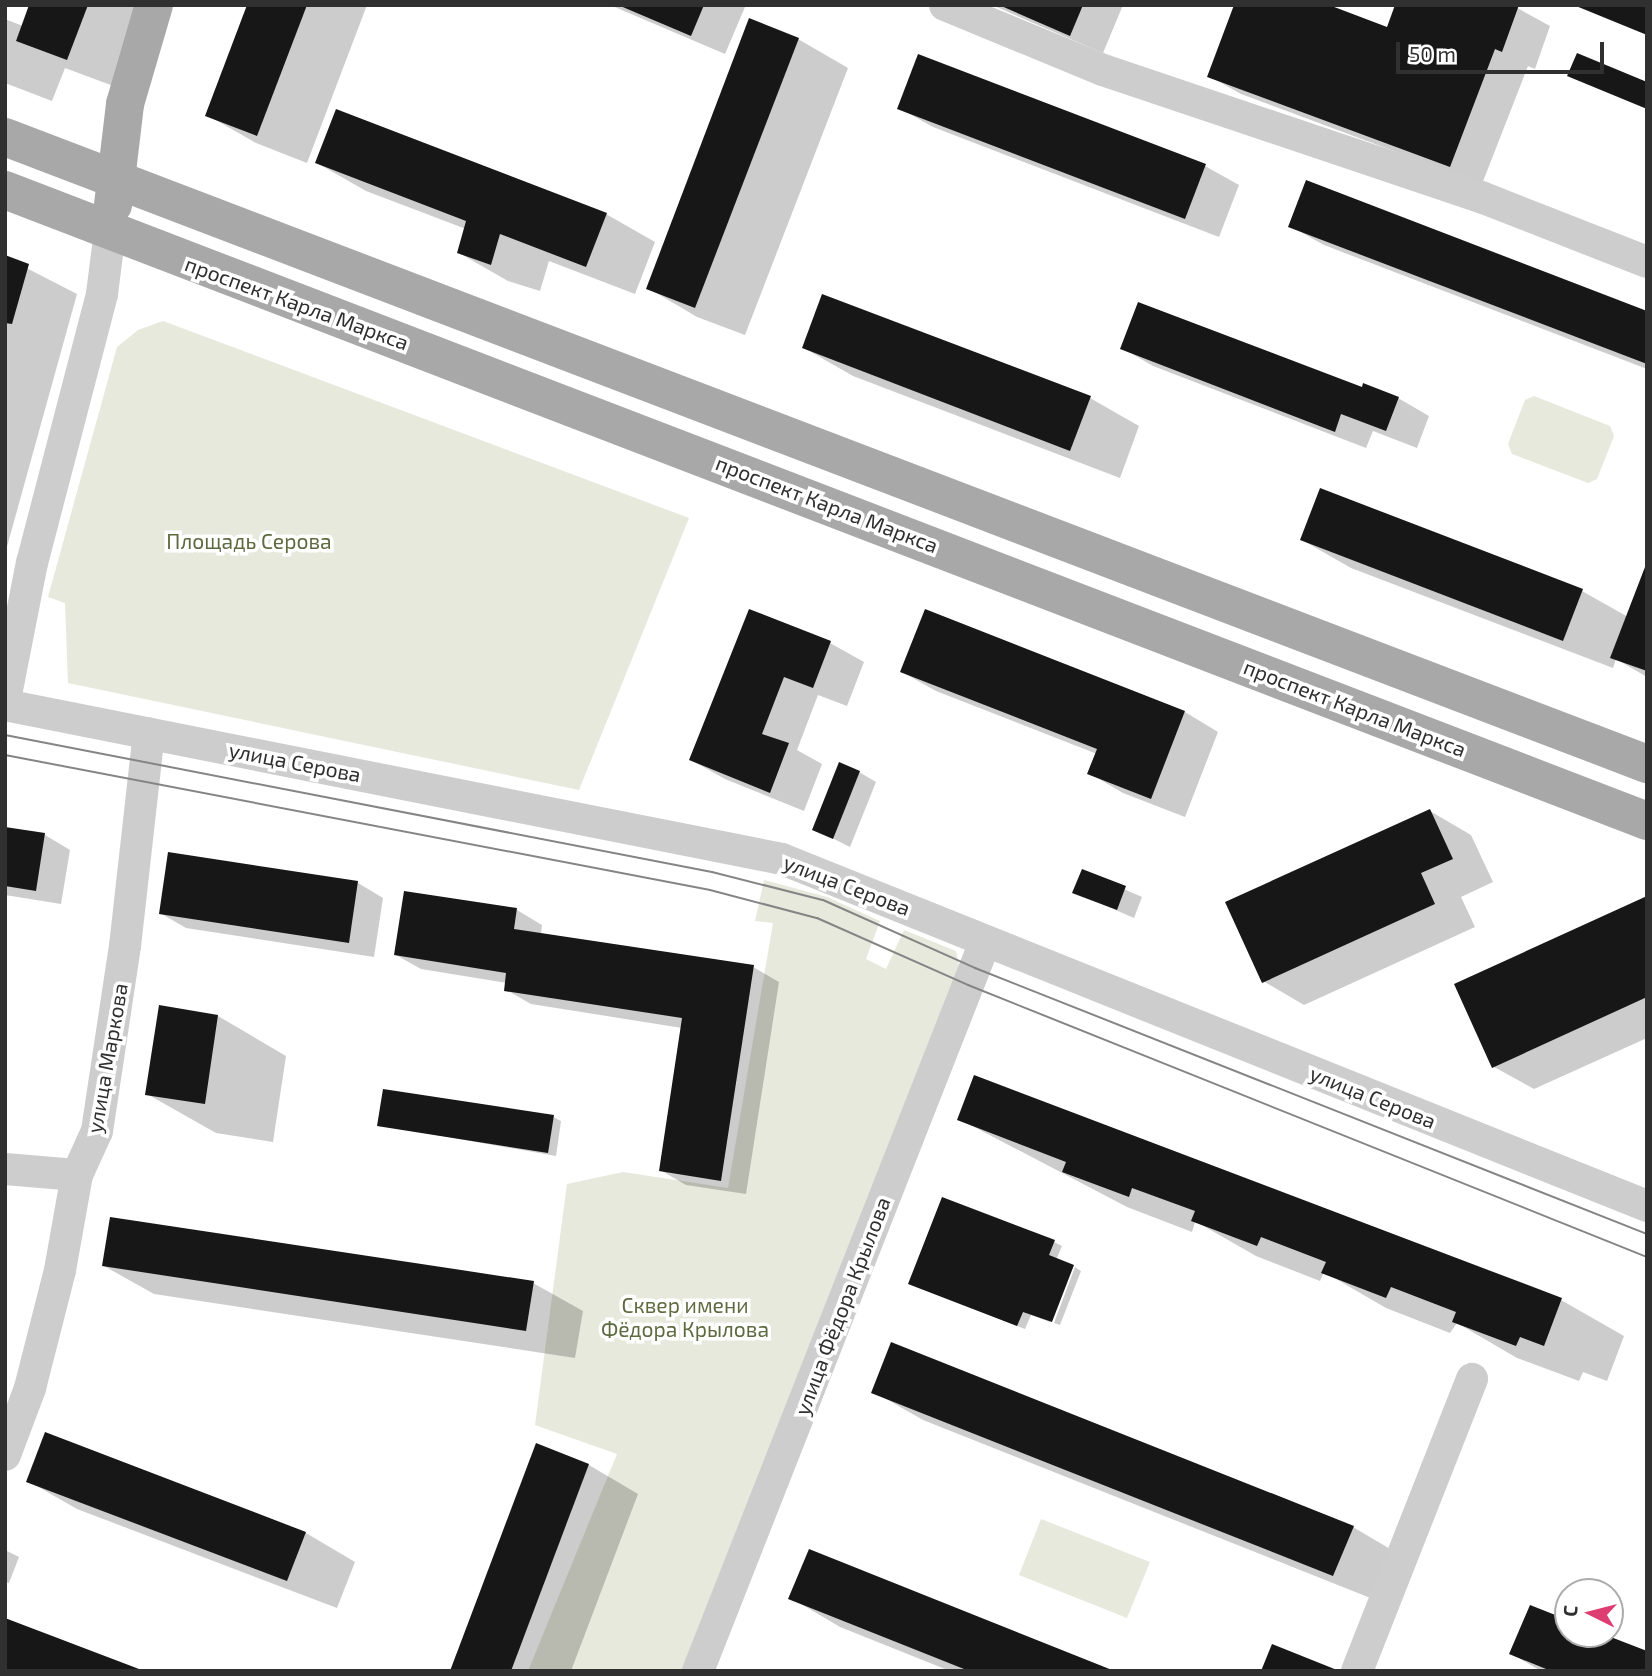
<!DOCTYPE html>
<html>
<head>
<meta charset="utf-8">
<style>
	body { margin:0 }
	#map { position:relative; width:1652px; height:1676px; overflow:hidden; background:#fff; font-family:"Exo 2",sans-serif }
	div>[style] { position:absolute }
	.green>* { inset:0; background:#e6e9dc }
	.shadow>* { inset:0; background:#0003 }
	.building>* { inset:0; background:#171717 }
	.minor>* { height:32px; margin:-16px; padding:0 16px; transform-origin:16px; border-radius:16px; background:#cdcdcd }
	.major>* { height:38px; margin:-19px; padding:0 19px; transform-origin:19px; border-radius:19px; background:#a8a8a8 }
	.tram>* { height:2px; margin:-1px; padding:0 1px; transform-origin:1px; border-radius:1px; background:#858585 }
	span { translate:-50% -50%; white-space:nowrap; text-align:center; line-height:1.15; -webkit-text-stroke:7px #fff; paint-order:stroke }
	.street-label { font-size:21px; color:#303030 }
	.park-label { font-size:21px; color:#5e6a3f }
	.frame { position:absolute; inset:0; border:7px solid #303030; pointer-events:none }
	.north { position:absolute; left:1554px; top:1578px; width:70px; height:70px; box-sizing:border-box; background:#fff; border:2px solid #acacac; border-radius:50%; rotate:276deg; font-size:19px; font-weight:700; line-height:28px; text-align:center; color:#303030 }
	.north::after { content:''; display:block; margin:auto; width:24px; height:32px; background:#dd3d70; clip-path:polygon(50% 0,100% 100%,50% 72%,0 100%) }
	.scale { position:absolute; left:1396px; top:42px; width:208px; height:32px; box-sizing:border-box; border:4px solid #303030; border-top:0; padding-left:9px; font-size:21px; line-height:24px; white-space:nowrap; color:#303030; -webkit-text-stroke:5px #fff; paint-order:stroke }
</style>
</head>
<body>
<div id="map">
	<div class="green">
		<i style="clip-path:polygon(163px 321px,689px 518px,579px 790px,68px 683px,65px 603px,48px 597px,117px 347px,138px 330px)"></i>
		<i style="clip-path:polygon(1534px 396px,1610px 426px,1614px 436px,1597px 479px,1588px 483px,1512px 454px,1508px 444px,1525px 400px)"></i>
		<i style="clip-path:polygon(764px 880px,827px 897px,880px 921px,866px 959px,886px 969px,904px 930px,956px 951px,960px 971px,692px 1671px,528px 1671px,617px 1454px,535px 1425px,567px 1184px,623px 1172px,728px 1188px,773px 923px,755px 921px)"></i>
		<i style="clip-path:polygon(1041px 1519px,1150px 1562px,1127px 1618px,1019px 1575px)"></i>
	</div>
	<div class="shadow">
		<i style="clip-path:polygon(31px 5px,148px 5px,116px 87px,65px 68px,52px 101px,5px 83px,5px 19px,23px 26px)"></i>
		<i style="clip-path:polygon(249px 5px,367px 5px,307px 163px,256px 143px,207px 115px)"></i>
		<i style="clip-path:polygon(610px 5px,742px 5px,745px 7px,725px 54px)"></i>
		<i style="clip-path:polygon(992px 5px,1123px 5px,1103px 53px)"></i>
		<i style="clip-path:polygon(1512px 5px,1550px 26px,1535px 69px,1528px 66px,1482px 184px,1241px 94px,1209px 76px,1388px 30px)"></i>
		<i style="clip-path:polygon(798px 39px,848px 68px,745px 335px,697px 317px,648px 288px)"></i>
		<i style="clip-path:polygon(899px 108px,1205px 166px,1239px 185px,1219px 237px,933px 127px)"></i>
		<i style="clip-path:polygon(317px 163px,606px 214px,655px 242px,635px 294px,549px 261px,540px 291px,508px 281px,459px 253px,466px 229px,366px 191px)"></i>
		<i style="clip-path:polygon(1290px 226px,1647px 313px,1647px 369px,1324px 245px)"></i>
		<i style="clip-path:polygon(5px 257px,77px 294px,5px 554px)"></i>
		<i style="clip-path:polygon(804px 348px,1090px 398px,1139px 426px,1120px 478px,853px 376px)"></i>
		<i style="clip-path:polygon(1122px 348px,1363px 390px,1398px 398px,1429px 416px,1417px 448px,1373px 431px,1366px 448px,1153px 366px)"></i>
		<i style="clip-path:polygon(1302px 540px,1582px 591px,1628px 617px,1647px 611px,1647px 677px,1616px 659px,1613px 668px,1351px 568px)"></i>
		<i style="clip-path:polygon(750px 611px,830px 643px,864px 662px,847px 706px,818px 695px,797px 750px,822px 764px,804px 811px,725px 779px,691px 760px)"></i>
		<i style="clip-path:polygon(926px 611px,1185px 712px,1218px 732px,1185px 817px,1123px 793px,1089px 773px,1097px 754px,936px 691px,902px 672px)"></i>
		<i style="clip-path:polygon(859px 772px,876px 782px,850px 847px,814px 829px)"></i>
		<i style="clip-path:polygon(1430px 811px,1471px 835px,1493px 882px,1461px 897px,1475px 927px,1304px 1005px,1263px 981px)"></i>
		<i style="clip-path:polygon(5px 828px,45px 835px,70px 850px,61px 904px,5px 895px)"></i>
		<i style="clip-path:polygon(169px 854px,358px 883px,383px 898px,374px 957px,186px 928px,160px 913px)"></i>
		<i style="clip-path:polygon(1083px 871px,1142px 897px,1134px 918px,1074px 892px)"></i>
		<i style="clip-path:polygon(405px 893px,517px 910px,542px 925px,541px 934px,753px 967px,779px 982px,746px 1194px,686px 1185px,660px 1170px,682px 1028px,531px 1004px,506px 990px,507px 983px,421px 969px,396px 955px)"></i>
		<i style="clip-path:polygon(1647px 898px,1647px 1038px,1534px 1089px,1494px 1067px)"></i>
		<i style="clip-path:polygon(218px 1016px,286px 1056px,273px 1142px,216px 1133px,147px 1094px)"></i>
		<i style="clip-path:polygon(553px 1117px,561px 1121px,556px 1156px,379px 1125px)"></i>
		<i style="clip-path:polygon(959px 1119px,1561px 1300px,1624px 1336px,1607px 1381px,1583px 1372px,1579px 1381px,1517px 1358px,1457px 1323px,1450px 1333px,1386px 1308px,1324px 1272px,1320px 1281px,1256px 1256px,1200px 1224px,1195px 1222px,1192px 1232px,1127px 1207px)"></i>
		<i style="clip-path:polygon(1054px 1242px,1062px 1246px,1056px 1260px,1072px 1266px,1050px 1322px,1031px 1315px,1025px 1329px,910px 1284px)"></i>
		<i style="clip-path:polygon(104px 1266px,533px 1283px,583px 1311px,575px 1358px,154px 1294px)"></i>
		<i style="clip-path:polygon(1075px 1267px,1081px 1271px,1060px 1325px,1054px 1323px)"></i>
		<i style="clip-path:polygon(874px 1392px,1353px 1527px,1402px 1556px,1383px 1603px,923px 1420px)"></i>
		<i style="clip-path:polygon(46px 1434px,306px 1533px,355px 1562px,337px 1608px,77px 1509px,28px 1481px)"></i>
		<i style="clip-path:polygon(537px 1446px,589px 1465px,638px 1494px,571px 1671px,452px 1671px)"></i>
		<i style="clip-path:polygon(5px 1550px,19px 1557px,9px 1583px,5px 1582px)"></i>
		<i style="clip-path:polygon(791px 1598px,1110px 1671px,950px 1671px,840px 1627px)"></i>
		<i style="clip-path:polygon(1568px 1622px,1568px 1634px,1599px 1634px,1647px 1671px,1541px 1671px,1512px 1654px)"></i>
	</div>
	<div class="building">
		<i style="clip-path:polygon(29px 5px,88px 5px,67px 60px,16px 41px)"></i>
		<i style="clip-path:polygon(247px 5px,307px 5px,257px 136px,205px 116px)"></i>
		<i style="clip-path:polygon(618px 5px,704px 5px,691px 36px)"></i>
		<i style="clip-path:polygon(999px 5px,1083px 5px,1070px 36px)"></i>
		<i style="clip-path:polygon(1234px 5px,1329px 5px,1387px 27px,1395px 5px,1519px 5px,1502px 52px,1495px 49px,1450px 167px,1207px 77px)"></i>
		<i style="clip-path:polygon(1576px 5px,1647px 5px,1647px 35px,1576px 6px)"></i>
		<i style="clip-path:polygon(749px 18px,799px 38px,695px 308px,646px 289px)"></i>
		<i style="clip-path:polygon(1577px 53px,1647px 82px,1647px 109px,1567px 76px)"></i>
		<i style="clip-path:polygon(918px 54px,1206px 164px,1185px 219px,897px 109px)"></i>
		<i style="clip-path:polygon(336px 109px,607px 213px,586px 267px,500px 234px,491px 265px,457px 253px,466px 221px,315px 163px)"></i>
		<i style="clip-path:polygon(1306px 180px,1647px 311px,1647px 364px,1288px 227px)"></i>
		<i style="clip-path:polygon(5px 255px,29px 264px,12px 324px,5px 323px)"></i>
		<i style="clip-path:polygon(822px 294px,1091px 396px,1070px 451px,802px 348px)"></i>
		<i style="clip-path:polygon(1138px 302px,1362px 387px,1363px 383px,1399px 397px,1386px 431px,1341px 414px,1335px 432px,1120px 349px)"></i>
		<i style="clip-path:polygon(1320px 488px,1583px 589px,1563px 641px,1300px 540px)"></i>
		<i style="clip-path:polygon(1645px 567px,1647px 567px,1647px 671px,1610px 658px)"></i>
		<i style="clip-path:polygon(749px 609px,831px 641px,813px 688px,784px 677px,762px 734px,789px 743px,770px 793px,689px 760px)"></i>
		<i style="clip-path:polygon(925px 609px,1185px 711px,1151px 799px,1087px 774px,1097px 749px,900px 672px)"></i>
		<i style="clip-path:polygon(839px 762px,860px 771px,833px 839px,812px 830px)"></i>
		<i style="clip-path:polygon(1430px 809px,1453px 859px,1421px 873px,1435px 904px,1262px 983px,1225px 902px)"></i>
		<i style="clip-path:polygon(5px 827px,45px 833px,36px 891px,5px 886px)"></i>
		<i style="clip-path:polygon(168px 852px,358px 881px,349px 943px,159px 914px)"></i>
		<i style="clip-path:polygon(1082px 869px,1126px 886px,1117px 910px,1072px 893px)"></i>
		<i style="clip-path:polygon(404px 891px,517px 908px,514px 929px,754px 965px,721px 1181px,659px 1171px,682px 1018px,504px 991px,506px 973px,394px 955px)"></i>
		<i style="clip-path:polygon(1647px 896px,1647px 997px,1492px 1068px,1454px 984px)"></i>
		<i style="clip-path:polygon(159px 1005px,218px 1015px,205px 1104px,145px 1095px)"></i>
		<i style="clip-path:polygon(974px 1075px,1562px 1298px,1544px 1346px,1520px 1337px,1516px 1346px,1452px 1322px,1456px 1312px,1391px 1287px,1386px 1298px,1321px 1273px,1326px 1262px,1261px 1237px,1257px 1246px,1191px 1221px,1195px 1211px,1132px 1188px,1129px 1197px,1062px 1172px,1066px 1162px,957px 1120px)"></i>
		<i style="clip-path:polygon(383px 1089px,554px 1115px,548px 1153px,377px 1126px)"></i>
		<i style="clip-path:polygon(942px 1197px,1055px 1240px,1049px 1255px,1074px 1265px,1052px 1322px,1023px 1312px,1017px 1326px,908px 1284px)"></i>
		<i style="clip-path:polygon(110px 1217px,534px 1281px,526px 1331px,102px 1266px)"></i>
		<i style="clip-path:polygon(891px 1342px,1354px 1526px,1333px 1576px,871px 1393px)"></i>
		<i style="clip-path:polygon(45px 1432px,306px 1532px,287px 1581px,26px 1482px)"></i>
		<i style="clip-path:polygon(536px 1443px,589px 1464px,511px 1671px,450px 1671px)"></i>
		<i style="clip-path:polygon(809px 1549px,1112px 1670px,1112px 1671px,969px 1671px,788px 1599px)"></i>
		<i style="clip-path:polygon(1530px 1605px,1568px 1620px,1568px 1634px,1603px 1634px,1647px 1651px,1647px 1671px,1551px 1671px,1509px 1654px)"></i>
		<i style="clip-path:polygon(5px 1618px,139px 1669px,139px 1671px,5px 1671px)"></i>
		<i style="clip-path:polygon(1272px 1644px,1337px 1670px,1336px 1671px,1261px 1671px)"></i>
	</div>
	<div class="minor">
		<i style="left:945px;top:5px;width:171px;rotate:22.4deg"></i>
		<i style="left:1103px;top:70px;width:399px;rotate:18.6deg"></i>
		<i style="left:1481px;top:197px;width:178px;rotate:21.4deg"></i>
		<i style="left:5px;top:700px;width:140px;rotate:-78.9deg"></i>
		<i style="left:32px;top:563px;width:278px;rotate:-75.4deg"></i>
		<i style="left:102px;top:294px;width:64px;rotate:-82.8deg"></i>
		<i style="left:5px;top:705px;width:792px;rotate:11.21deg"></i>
		<i style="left:782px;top:859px;width:932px;rotate:21.86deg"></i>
		<i style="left:5px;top:1169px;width:72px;rotate:4.8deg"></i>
		<i style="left:5px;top:1455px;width:72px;rotate:-69.5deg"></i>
		<i style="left:30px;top:1388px;width:122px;rotate:-75.7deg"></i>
		<i style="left:60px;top:1270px;width:97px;rotate:-79.9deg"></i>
		<i style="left:77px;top:1175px;width:48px;rotate:-65.6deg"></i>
		<i style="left:97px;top:1131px;width:187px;rotate:-81.4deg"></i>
		<i style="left:125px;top:946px;width:214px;rotate:-83.6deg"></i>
		<i style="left:698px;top:1671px;width:783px;rotate:-68.51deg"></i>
		<i style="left:1357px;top:1671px;width:314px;rotate:-68.5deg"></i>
	</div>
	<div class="major">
		<i style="left:5px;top:137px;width:1758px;rotate:20.9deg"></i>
		<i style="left:5px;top:190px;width:1759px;rotate:21.02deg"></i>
		<i style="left:113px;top:205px;width:102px;rotate:-83.2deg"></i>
		<i style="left:125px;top:104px;width:103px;rotate:-73.7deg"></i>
	</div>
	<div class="tram">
		<i style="left:5px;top:735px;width:720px;rotate:10.97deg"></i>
		<i style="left:712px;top:872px;width:114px;rotate:14.2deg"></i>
		<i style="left:823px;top:900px;width:167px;rotate:24.1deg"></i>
		<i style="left:975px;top:968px;width:723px;rotate:21.6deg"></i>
		<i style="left:5px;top:755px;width:718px;rotate:10.84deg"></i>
		<i style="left:710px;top:890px;width:111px;rotate:14.7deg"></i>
		<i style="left:817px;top:918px;width:165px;rotate:23.9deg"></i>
		<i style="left:968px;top:985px;width:731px;rotate:21.83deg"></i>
	</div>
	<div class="street-label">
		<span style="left:297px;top:303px;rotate:20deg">проспект Карла Маркса</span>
		<span style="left:827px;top:504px;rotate:21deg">проспект Карла Маркса</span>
		<span style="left:1355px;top:708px;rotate:21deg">проспект Карла Маркса</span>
		<span style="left:295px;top:762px;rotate:11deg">улица Серова</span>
		<span style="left:847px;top:885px;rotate:21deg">улица Серова</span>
		<span style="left:107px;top:1058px;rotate:-80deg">улица Маркова</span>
		<span style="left:1373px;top:1097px;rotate:22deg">улица Серова</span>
		<span style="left:842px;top:1306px;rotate:-69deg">улица Фёдора Крылова</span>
	</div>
	<div class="park-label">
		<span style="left:249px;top:541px">Площадь Серова</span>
		<span style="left:685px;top:1317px">Сквер имени<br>Фёдора Крылова</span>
	</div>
	<div class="frame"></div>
	<div class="north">С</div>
	<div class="scale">50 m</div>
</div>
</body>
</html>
